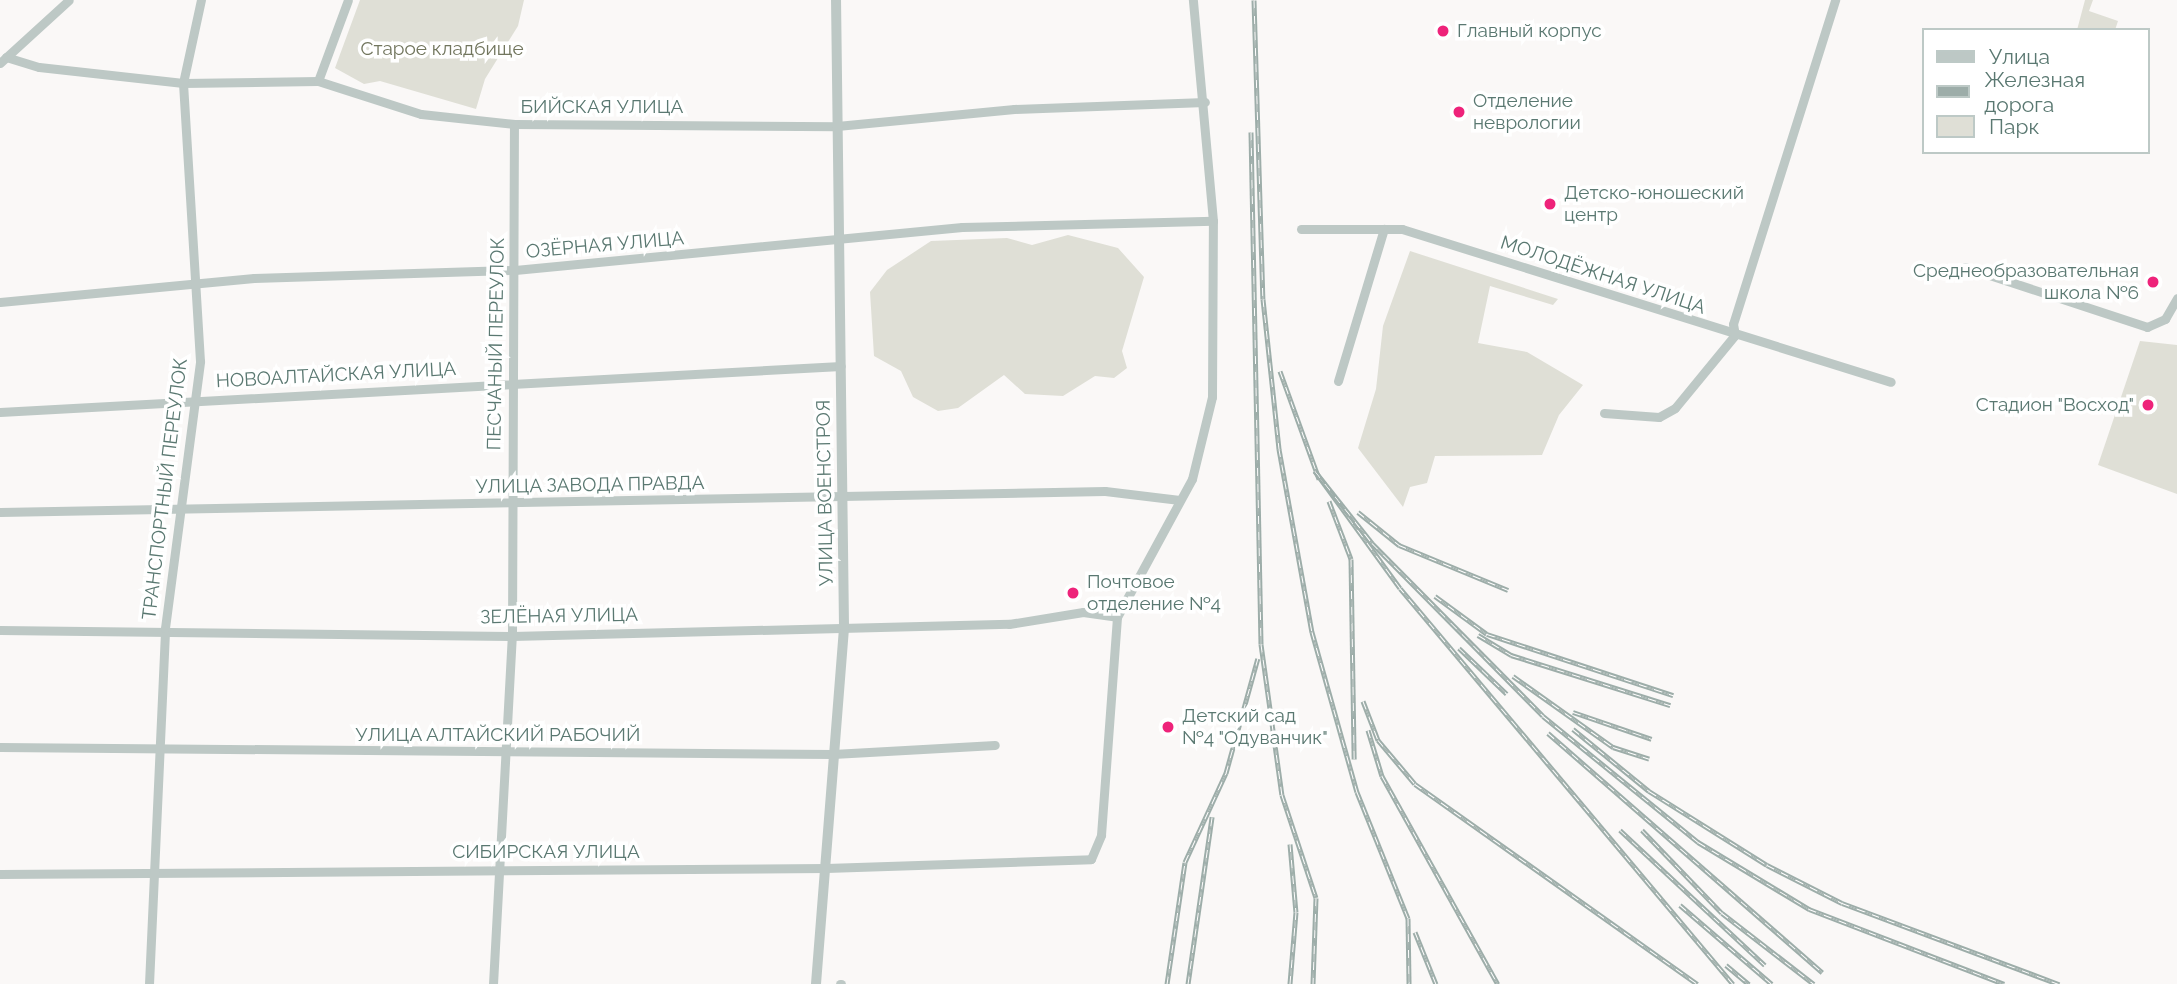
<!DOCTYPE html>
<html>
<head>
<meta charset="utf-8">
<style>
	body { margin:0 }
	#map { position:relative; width:2177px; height:984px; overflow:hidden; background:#faf8f7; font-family:Raleway,sans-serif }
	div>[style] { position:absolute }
	.green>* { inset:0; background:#dfdfd6 }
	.minor>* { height:9px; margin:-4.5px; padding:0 4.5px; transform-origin:4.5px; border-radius:4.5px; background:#bdc8c5 }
	.tertiary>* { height:10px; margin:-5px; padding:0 5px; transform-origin:5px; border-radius:5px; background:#bdc8c5 }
	.rail>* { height:5px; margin-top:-2.5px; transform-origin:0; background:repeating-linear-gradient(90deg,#fff 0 8px,#9dada9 0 16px); box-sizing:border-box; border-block:2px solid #9dada9 }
	.dots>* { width:19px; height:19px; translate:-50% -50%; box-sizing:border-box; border:4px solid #fff; border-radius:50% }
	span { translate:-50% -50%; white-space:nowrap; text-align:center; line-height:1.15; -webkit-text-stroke:7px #fff; paint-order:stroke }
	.poi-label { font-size:19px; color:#5a7871 }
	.left { translate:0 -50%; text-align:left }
	.right { translate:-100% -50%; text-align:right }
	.park-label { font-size:19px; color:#72765e }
	.street-label { font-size:19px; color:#5a7871 }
	.legend { position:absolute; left:1922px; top:28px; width:228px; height:126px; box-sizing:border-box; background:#fff; border:2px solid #bdc9c6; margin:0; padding:9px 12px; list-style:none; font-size:21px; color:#5a7871 }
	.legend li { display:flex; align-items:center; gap:14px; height:35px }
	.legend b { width:35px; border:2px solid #bdc9c6 }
</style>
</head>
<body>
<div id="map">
	<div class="green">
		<i style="clip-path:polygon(360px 0,524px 0,518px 26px,485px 79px,476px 109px,380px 81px,364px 84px,335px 68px)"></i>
		<i style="clip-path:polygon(2085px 0,2093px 0,2089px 11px,2118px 21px,2115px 30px,2077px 30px)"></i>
		<i style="clip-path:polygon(1068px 235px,1118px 248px,1144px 277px,1122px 351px,1127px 368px,1114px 378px,1095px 376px,1063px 396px,1025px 394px,1004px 375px,958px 408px,938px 411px,913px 397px,901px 371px,874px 356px,870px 292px,887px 270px,931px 241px,1007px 238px,1032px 245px)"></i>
		<i style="clip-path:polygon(1410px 251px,1558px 299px,1553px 305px,1490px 286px,1478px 343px,1527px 352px,1583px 385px,1559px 415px,1542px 455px,1435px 456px,1427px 483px,1410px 487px,1403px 507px,1358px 448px,1376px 389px,1383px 326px)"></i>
		<i style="clip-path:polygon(2140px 341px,2177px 345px,2177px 494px,2098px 465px)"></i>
	</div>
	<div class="minor">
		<i style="left:6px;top:57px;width:34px;rotate:17deg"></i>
		<i style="left:39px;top:67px;width:145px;rotate:6.3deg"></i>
		<i style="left:183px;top:83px;width:135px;rotate:-0.8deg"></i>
		<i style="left:318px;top:81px;width:108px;rotate:17.8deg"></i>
		<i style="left:421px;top:114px;width:94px;rotate:6.1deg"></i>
		<i style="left:514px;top:124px;width:323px;rotate:0.4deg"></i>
		<i style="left:837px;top:126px;width:178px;rotate:-5.5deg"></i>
		<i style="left:1014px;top:109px;width:191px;rotate:-2.1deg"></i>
		<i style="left:0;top:63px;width:93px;rotate:-42.4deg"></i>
		<i style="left:318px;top:81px;width:86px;rotate:-69.7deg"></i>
		<i style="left:1301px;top:229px;width:101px"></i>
		<i style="left:1402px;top:229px;width:512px;rotate:17.37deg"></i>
		<i style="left:1965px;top:267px;width:192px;rotate:18.2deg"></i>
		<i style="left:2147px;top:327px;width:20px;rotate:-24deg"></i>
		<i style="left:2165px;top:319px;width:24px;rotate:-60deg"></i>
		<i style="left:0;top:302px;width:255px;rotate:-5.4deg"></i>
		<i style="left:254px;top:278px;width:261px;rotate:-1.8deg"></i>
		<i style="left:515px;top:270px;width:449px;rotate:-5.5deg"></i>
		<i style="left:962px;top:227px;width:251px;rotate:-1.4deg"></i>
		<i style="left:1338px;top:381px;width:159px;rotate:-73.2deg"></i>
		<i style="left:0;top:412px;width:842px;rotate:-3.13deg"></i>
		<i style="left:1604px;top:413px;width:55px;rotate:4.2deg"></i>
		<i style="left:1659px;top:417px;width:18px;rotate:-29deg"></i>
		<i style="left:1675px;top:408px;width:94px;rotate:-50.6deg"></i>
		<i style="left:1735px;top:335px;width:11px;rotate:-100deg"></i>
		<i style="left:1733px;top:324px;width:340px;rotate:-72.5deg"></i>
		<i style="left:0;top:512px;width:1105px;rotate:-1.09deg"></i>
		<i style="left:1105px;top:491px;width:75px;rotate:6.9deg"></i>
		<i style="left:0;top:630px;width:512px;rotate:0.67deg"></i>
		<i style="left:512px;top:636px;width:497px;rotate:-1.4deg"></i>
		<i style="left:1009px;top:624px;width:75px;rotate:-9.2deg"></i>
		<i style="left:1083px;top:612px;width:34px;rotate:8deg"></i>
		<i style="left:0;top:747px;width:833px;rotate:0.48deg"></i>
		<i style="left:833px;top:754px;width:162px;rotate:-3.2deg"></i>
		<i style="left:0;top:874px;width:826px;rotate:-0.42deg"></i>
		<i style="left:826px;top:868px;width:265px;rotate:-1.9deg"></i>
		<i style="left:1091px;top:859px;width:26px;rotate:-67deg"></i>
		<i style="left:1101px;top:835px;width:219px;rotate:-85.8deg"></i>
		<i style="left:1117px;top:617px;width:157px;rotate:-61.5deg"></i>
		<i style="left:1192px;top:479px;width:84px;rotate:-76.3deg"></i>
		<i style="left:1212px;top:397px;width:176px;rotate:-89.7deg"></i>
		<i style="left:1213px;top:221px;width:222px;rotate:-95.2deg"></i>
		<i style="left:149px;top:984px;width:356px;rotate:-87.4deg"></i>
		<i style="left:165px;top:628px;width:269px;rotate:-82.5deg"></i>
		<i style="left:200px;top:361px;width:279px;rotate:-93.5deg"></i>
		<i style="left:183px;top:83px;width:85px;rotate:-77.8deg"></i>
		<i style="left:493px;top:984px;width:349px;rotate:-86.9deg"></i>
		<i style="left:512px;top:636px;width:512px;rotate:-89.78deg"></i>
		<i style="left:840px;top:984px;width:1px"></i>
	</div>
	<div class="tertiary">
		<i style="left:816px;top:984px;width:359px;rotate:-85.5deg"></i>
		<i style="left:844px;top:626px;width:626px;rotate:-90.73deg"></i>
	</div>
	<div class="rail">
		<i style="left:1254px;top:0;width:299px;rotate:88.3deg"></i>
		<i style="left:1263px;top:299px;width:151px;rotate:83.9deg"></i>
		<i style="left:1279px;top:449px;width:186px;rotate:79.8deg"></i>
		<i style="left:1312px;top:632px;width:166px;rotate:74.3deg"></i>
		<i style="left:1357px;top:792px;width:136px;rotate:68deg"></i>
		<i style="left:1408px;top:918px;width:66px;rotate:89.1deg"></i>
		<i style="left:1251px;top:132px;width:512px;rotate:88.88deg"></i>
		<i style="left:1261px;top:644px;width:152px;rotate:82.1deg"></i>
		<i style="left:1282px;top:795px;width:108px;rotate:71.7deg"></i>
		<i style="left:1316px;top:898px;width:86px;rotate:92deg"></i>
		<i style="left:1280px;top:371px;width:115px;rotate:70.1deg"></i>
		<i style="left:1329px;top:501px;width:62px;rotate:69.2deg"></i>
		<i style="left:1351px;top:559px;width:200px;rotate:89.1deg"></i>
		<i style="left:1358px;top:512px;width:53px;rotate:38.8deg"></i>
		<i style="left:1399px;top:545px;width:118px;rotate:22.4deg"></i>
		<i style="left:1435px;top:596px;width:64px;rotate:36.2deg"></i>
		<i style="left:1487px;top:634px;width:196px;rotate:18.2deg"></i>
		<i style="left:1478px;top:635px;width:39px;rotate:31deg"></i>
		<i style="left:1511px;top:655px;width:167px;rotate:17.5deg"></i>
		<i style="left:1459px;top:648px;width:66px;rotate:43.8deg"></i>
		<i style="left:1513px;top:676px;width:123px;rotate:35.4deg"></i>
		<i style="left:1613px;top:747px;width:38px;rotate:18deg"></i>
		<i style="left:1363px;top:701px;width:42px;rotate:69deg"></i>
		<i style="left:1378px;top:740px;width:57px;rotate:49.9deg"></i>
		<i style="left:1415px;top:784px;width:346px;rotate:35.3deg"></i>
		<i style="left:1573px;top:712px;width:83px;rotate:18.9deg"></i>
		<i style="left:1573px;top:729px;width:98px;rotate:39.2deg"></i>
		<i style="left:1649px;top:791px;width:139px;rotate:32.1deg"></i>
		<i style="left:1767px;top:865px;width:84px;rotate:26.9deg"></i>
		<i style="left:1842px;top:903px;width:232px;rotate:20.5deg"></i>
		<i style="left:1368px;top:730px;width:48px;rotate:73.1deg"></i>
		<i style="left:1382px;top:776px;width:238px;rotate:60.9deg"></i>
		<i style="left:1548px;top:733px;width:364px;rotate:41.1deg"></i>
		<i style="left:1620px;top:830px;width:198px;rotate:43deg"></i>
		<i style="left:1642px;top:830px;width:115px;rotate:46.1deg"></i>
		<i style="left:1722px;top:913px;width:116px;rotate:37.7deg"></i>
		<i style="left:1290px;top:844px;width:68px;rotate:85deg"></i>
		<i style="left:1296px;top:912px;width:72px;rotate:94.8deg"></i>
		<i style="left:1680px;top:905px;width:121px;rotate:40.7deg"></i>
		<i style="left:1415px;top:932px;width:56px;rotate:68deg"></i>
		<i style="left:1726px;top:965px;width:30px;rotate:40deg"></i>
		<i style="left:1167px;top:984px;width:123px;rotate:-81.6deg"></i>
		<i style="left:1185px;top:862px;width:98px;rotate:-65.3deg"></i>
		<i style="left:1226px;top:773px;width:119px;rotate:-74.5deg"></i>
		<i style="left:1188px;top:984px;width:169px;rotate:-81.8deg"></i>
		<i style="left:1733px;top:984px;width:517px;rotate:-130.06deg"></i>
		<i style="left:1400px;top:588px;width:145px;rotate:-126deg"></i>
		<i style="left:1315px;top:471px;width:92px;rotate:51.6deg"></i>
		<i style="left:1372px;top:543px;width:243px;rotate:45.3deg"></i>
		<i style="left:1543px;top:716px;width:200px;rotate:39.1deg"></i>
		<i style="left:1698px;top:842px;width:130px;rotate:31.1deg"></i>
		<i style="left:1809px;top:909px;width:209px;rotate:21deg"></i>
	</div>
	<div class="dots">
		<i style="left:1443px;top:31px;background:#ee237a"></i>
		<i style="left:1459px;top:112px;background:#ee237a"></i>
		<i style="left:1550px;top:204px;background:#ee237a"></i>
		<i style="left:2153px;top:282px;background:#ee237a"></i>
		<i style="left:2148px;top:405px;background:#ee237a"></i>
		<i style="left:1073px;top:593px;background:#ee237a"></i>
		<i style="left:1168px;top:727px;background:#ee237a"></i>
	</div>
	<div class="poi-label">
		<span class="left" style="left:1457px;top:31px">Главный корпус</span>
		<span class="left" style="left:1473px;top:112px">Отделение<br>неврологии</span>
		<span class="left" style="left:1564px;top:204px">Детско-юношеский<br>центр</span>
		<span class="right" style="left:2139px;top:282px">Среднеобразовательная<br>школа №6</span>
		<span class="right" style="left:2134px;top:405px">Стадион "Восход"</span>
		<span class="left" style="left:1087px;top:593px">Почтовое<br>отделение №4</span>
		<span class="left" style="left:1182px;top:727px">Детский сад<br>№4 "Одуванчик"</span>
	</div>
	<div class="park-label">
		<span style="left:442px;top:49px">Старое кладбище</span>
	</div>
	<div class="street-label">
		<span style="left:602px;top:107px">БИЙСКАЯ УЛИЦА</span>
		<span style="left:605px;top:245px;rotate:-5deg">ОЗЁРНАЯ УЛИЦА</span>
		<span style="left:1603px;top:275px;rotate:18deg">МОЛОДЁЖНАЯ УЛИЦА</span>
		<span style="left:496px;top:344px;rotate:-89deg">ПЕСЧАНЫЙ ПЕРЕУЛОК</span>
		<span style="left:336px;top:375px;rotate:-3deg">НОВОАЛТАЙСКАЯ УЛИЦА</span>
		<span style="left:590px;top:485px;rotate:-1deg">УЛИЦА ЗАВОДА ПРАВДА</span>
		<span style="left:165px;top:489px;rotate:-83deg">ТРАНСПОРТНЫЙ ПЕРЕУЛОК</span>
		<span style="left:825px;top:493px;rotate:-91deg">УЛИЦА ВОЕНСТРОЯ</span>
		<span style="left:559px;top:616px;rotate:-1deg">ЗЕЛЁНАЯ УЛИЦА</span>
		<span style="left:498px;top:735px">УЛИЦА АЛТАЙСКИЙ РАБОЧИЙ</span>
		<span style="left:546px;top:852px">СИБИРСКАЯ УЛИЦА</span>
	</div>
	<ul class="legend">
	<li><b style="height:9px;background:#bdc8c5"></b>Улица</li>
	<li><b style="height:9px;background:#9dada9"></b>Железная дорога</li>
	<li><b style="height:19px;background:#dfdfd6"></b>Парк</li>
	</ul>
</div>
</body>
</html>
